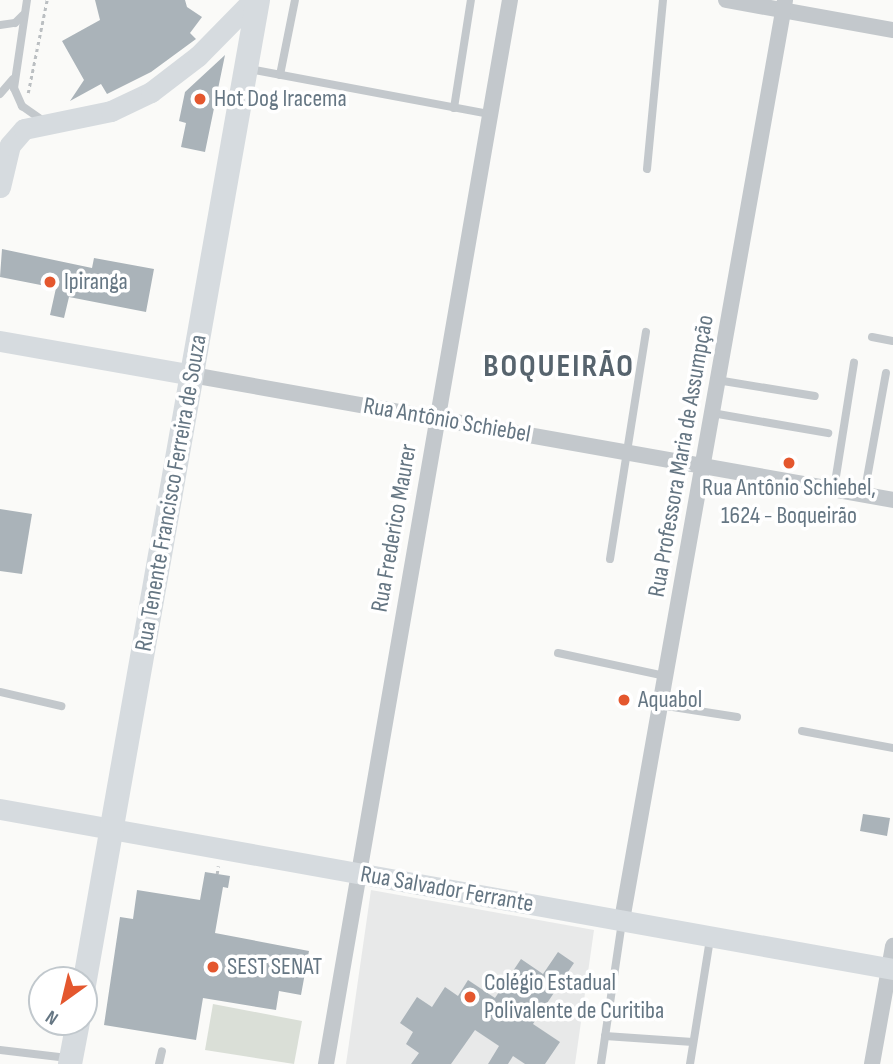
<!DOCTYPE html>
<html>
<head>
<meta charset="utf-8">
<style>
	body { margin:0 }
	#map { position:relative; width:893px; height:1064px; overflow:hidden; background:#fafaf8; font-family:"Sofia Sans Condensed",sans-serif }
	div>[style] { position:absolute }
	.built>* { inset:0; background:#e8e9e9 }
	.green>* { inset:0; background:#dadfd7 }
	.building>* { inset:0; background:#aab3b9 }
	.path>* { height:2.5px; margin-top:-1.25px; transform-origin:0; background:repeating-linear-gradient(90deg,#bbbfc2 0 3.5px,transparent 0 7px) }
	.lane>* { height:8px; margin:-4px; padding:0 4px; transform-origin:4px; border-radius:4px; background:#c3c8cc }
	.street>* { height:16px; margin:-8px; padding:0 8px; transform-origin:8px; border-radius:8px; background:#c3c8cc }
	.secondary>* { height:21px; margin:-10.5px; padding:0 10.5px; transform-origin:10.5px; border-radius:10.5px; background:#d6dbdf }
	.primary>* { height:24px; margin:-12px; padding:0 12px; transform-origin:12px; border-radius:12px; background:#d6dbdf }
	.dots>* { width:19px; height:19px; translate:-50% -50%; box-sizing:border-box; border:4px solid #fff; border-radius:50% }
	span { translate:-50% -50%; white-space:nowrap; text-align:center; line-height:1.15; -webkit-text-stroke:7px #fff; paint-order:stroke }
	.poi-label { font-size:24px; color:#657683 }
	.left { translate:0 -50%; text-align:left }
	.street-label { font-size:24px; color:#657683 }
	.district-label { font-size:32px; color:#57646e; font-weight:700; letter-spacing:2px }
	.north { position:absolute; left:28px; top:966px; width:70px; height:70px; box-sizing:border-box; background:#fff; border:2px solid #c1c8cd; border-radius:50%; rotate:214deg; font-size:19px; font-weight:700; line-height:28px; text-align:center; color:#657683 }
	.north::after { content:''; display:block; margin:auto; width:24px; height:32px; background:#e4572e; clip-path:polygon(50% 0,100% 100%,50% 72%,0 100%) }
</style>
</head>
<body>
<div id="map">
	<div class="built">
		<i style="clip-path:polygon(371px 890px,594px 930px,575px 1064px,346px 1064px)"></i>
	</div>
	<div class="green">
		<i style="clip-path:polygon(213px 1004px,302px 1021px,294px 1064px,205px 1050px)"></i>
	</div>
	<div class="building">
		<i style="clip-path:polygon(95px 0,185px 0,187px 7px,202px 17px,190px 33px,196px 39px,151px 72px,107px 94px,101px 84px,70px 101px,84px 80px,62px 41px,100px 20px)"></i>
		<i style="clip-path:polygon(225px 55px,205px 152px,181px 147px,186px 123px,179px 121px,185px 92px)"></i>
		<i style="clip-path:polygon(2px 249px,92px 268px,94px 258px,154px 269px,146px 312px,69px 297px,64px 318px,50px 315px,56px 288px,0 277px)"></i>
		<i style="clip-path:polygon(0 509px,32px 514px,22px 574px,0 571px)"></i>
		<i style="clip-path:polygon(863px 814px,890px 818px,887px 836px,860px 831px)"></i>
		<i style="clip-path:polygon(205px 872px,230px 876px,228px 888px,223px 887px,215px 933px,309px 951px,301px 995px,279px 991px,276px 1010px,203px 998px,196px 1040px,104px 1025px,120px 917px,133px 919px,137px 890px,200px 900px)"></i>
		<i style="clip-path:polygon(558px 952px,574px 963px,533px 1024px,560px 1042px,545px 1064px,525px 1064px,513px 1056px,508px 1064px,488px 1064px,499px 1046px,475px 1030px,451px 1064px,411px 1064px,419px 1053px,406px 1044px,413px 1032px,400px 1023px,417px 997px,432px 1007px,445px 987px,458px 996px,468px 980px,495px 998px,521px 959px,543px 974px)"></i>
	</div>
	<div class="path">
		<i style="left:28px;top:93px;width:95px;rotate:-78.5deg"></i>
		<i style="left:217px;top:874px;width:8px;rotate:-83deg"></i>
	</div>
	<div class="lane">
		<i style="left:27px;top:0;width:89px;rotate:98.4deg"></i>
		<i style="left:14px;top:88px;width:20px;rotate:66deg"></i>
		<i style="left:22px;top:106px;width:24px;rotate:35deg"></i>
		<i style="left:0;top:25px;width:15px;rotate:-8deg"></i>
		<i style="left:15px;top:23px;width:11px;rotate:-45deg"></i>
		<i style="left:249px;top:69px;width:245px;rotate:10.6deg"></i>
		<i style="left:280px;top:75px;width:76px;rotate:-78.7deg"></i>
		<i style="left:0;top:94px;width:20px;rotate:-49deg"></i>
		<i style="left:454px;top:108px;width:109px;rotate:-81.1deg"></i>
		<i style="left:647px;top:169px;width:170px;rotate:-84.6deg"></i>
		<i style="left:872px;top:337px;width:21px;rotate:11deg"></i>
		<i style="left:717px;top:380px;width:99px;rotate:9.3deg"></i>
		<i style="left:712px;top:413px;width:118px;rotate:9.8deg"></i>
		<i style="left:834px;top:489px;width:128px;rotate:-81deg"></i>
		<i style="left:864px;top:495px;width:124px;rotate:-79.8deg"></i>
		<i style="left:610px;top:559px;width:230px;rotate:-81deg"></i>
		<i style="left:558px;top:653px;width:109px;rotate:12.1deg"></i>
		<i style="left:0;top:692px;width:63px;rotate:12.9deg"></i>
		<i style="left:660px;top:705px;width:78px;rotate:8.9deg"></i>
		<i style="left:802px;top:731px;width:93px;rotate:10.6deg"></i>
		<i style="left:605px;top:1036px;width:88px;rotate:3.9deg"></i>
		<i style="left:0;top:1050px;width:68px;rotate:6.7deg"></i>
		<i style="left:159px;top:1064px;width:13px;rotate:-77deg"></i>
		<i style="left:601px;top:1064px;width:144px;rotate:-81.6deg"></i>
		<i style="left:690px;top:1064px;width:127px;rotate:-80.9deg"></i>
	</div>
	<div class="street">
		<i style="left:726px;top:0;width:170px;rotate:10.2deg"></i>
		<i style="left:192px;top:375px;width:712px;rotate:10.11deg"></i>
		<i style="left:622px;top:920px;width:934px;rotate:-79.95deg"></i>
		<i style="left:326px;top:1064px;width:1080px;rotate:-80.19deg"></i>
		<i style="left:872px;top:1064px;width:120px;rotate:-79.9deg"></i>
	</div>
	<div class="secondary">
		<i style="left:0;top:187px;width:43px;rotate:-76.6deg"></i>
		<i style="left:10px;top:145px;width:21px;rotate:-49deg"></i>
		<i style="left:24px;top:129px;width:89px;rotate:-11.7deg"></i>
		<i style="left:111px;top:111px;width:44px;rotate:-25.4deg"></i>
		<i style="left:151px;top:92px;width:59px;rotate:-37.5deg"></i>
		<i style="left:198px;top:56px;width:78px;rotate:-45.5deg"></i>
		<i style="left:0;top:341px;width:195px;rotate:10deg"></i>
		<i style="left:0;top:809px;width:907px;rotate:10.16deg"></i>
	</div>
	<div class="primary">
		<i style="left:84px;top:985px;width:1000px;rotate:-79.98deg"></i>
		<i style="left:70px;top:1064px;width:43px;rotate:-79.2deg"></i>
	</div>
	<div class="dots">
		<i style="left:200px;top:99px;background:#e4572e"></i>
		<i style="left:50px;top:282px;background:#e4572e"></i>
		<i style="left:789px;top:463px;background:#e4572e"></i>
		<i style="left:624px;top:700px;background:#e4572e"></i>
		<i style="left:213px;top:967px;background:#e4572e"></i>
		<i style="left:470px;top:997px;background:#e4572e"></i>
	</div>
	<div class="poi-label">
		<span class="left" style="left:214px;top:99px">Hot Dog Iracema</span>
		<span class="left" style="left:64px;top:282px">Ipiranga</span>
		<span style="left:789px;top:502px">Rua Antônio Schiebel,<br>1624 - Boqueirão</span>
		<span class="left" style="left:638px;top:700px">Aquabol</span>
		<span class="left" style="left:227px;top:967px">SEST SENAT</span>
		<span class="left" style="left:484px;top:997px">Colégio Estadual<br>Polivalente de Curitiba</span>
	</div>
	<div class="street-label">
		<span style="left:447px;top:420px;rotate:10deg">Rua Antônio Schiebel</span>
		<span style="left:681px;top:456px;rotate:-80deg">Rua Professora Maria de Assumpção</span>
		<span style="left:171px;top:493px;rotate:-80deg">Rua Tenente Francisco Ferreira de Souza</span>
		<span style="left:394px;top:528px;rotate:-80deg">Rua Frederico Maurer</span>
		<span style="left:447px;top:889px;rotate:10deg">Rua Salvador Ferrante</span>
	</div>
	<div class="district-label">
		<span style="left:559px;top:367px">BOQUEIRÃO</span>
	</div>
	<div class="north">N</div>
</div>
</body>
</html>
